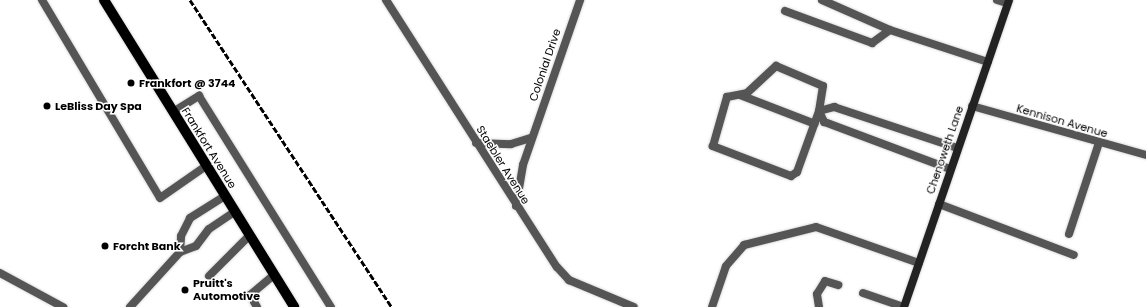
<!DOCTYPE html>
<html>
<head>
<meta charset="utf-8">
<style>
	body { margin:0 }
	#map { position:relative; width:1146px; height:307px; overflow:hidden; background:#fff; font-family:Poppins,sans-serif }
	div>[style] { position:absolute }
	.roads { filter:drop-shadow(0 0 1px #dbdbdb) drop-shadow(0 0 1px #dbdbdb) }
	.service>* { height:8px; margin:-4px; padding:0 4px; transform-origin:4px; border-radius:4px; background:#555 }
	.minor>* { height:8px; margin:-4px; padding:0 4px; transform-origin:4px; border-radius:4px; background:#555 }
	.secondary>* { height:8px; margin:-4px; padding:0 4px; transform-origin:4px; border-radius:4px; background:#222 }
	.primary>* { height:10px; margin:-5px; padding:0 5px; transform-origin:5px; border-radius:5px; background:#000 }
	.rail>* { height:3px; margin-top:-1.5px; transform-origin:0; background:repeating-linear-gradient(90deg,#000 0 6px,transparent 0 8px) }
	.dots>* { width:11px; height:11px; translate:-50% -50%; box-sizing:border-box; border:2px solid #fff; border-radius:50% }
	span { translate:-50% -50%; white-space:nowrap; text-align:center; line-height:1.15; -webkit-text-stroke:3px #fff; paint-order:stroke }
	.street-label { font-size:11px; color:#000 }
	.poi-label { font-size:11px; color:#000; font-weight:700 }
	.left { translate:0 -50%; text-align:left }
</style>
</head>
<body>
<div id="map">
	<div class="roads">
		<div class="service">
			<i style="left:42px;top:0;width:230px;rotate:59.2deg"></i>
			<i style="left:160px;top:198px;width:56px;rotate:-34.8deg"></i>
			<i style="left:822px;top:0;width:74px;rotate:23.8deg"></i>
			<i style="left:890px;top:30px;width:103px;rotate:18.1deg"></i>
			<i style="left:997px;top:0;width:10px;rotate:17deg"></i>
			<i style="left:785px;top:11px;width:93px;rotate:20.2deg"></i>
			<i style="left:872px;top:43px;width:22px;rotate:-36deg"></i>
			<i style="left:776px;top:66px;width:51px;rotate:23.1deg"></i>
			<i style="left:823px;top:86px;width:25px;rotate:99deg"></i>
			<i style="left:819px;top:111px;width:65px;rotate:109.8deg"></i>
			<i style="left:797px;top:172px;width:7px;rotate:146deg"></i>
			<i style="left:791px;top:176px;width:84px;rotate:-159deg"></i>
			<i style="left:713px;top:146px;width:51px;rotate:-74.1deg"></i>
			<i style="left:727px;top:97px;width:20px;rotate:-11deg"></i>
			<i style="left:747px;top:93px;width:40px;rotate:-43deg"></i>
			<i style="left:740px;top:95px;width:80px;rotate:21.1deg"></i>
			<i style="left:173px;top:112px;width:31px;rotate:-32deg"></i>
			<i style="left:199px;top:96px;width:249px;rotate:58deg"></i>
			<i style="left:950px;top:169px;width:134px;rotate:-159.5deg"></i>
			<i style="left:824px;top:122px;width:12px;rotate:-114deg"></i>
			<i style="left:819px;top:111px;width:16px;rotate:-15deg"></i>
			<i style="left:834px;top:107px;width:130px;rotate:18.4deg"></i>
			<i style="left:939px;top:204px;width:144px;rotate:20.7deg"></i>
			<i style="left:1069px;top:234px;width:96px;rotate:-71.8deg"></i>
			<i style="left:180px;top:252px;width:16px;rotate:-86deg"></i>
			<i style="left:181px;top:236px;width:20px;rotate:-63deg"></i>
			<i style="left:190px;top:218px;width:41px;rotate:-32.2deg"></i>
			<i style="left:0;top:273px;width:72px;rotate:28.4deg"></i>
			<i style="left:209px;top:276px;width:57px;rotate:-45deg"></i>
			<i style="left:863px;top:293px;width:43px;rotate:18.9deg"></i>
			<i style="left:130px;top:307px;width:74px;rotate:-47.7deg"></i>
			<i style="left:180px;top:252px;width:17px;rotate:-21deg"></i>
			<i style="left:196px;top:246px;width:21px;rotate:-53deg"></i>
			<i style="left:209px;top:229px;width:30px;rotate:-34deg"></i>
			<i style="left:257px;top:307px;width:14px;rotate:-120deg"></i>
			<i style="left:250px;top:295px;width:31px;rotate:-40deg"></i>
			<i style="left:712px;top:307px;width:43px;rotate:-71.1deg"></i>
			<i style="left:726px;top:266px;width:28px;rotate:-49deg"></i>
			<i style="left:744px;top:245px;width:74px;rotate:-14deg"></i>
			<i style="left:816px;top:227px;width:109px;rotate:19.3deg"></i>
			<i style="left:819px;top:307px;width:13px;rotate:-99deg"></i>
			<i style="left:817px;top:294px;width:15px;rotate:-58deg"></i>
			<i style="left:825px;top:281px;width:14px;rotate:17deg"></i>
		</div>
		<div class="minor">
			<i style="left:386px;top:0;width:317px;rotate:57.4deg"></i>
			<i style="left:557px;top:267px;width:18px;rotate:47deg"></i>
			<i style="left:569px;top:280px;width:70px;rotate:22.6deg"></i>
			<i style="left:972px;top:106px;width:181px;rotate:15.7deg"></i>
			<i style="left:476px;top:143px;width:35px;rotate:2deg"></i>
			<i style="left:511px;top:144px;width:21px;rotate:-17deg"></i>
			<i style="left:516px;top:206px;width:42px;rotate:-80.3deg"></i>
			<i style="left:523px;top:165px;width:175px;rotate:-70.9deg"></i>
		</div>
		<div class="secondary">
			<i style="left:904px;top:307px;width:324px;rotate:-71.1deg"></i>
		</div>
		<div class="primary">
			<i style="left:104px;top:0;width:361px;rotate:58.2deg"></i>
		</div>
	</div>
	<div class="rail">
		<i style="left:190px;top:0;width:367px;rotate:56.7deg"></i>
	</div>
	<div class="dots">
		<i style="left:131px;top:83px;background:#000"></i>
		<i style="left:47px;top:106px;background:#000"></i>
		<i style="left:105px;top:246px;background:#000"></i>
		<i style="left:185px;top:290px;background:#000"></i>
	</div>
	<div class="street-label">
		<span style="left:545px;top:65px;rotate:-71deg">Colonial Drive</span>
		<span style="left:1062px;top:121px;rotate:16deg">Kennison Avenue</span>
		<span style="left:209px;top:148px;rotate:58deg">Frankfort Avenue</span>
		<span style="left:945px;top:150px;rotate:-71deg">Chenoweth Lane</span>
		<span style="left:503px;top:165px;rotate:58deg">Staebler Avenue</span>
	</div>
	<div class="poi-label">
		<span class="left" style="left:139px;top:83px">Frankfort @ 3744</span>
		<span class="left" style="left:55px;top:106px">LeBliss Day Spa</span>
		<span class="left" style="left:113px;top:246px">Forcht Bank</span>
		<span class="left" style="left:193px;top:290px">Pruitt's<br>Automotive</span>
	</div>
</div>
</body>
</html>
